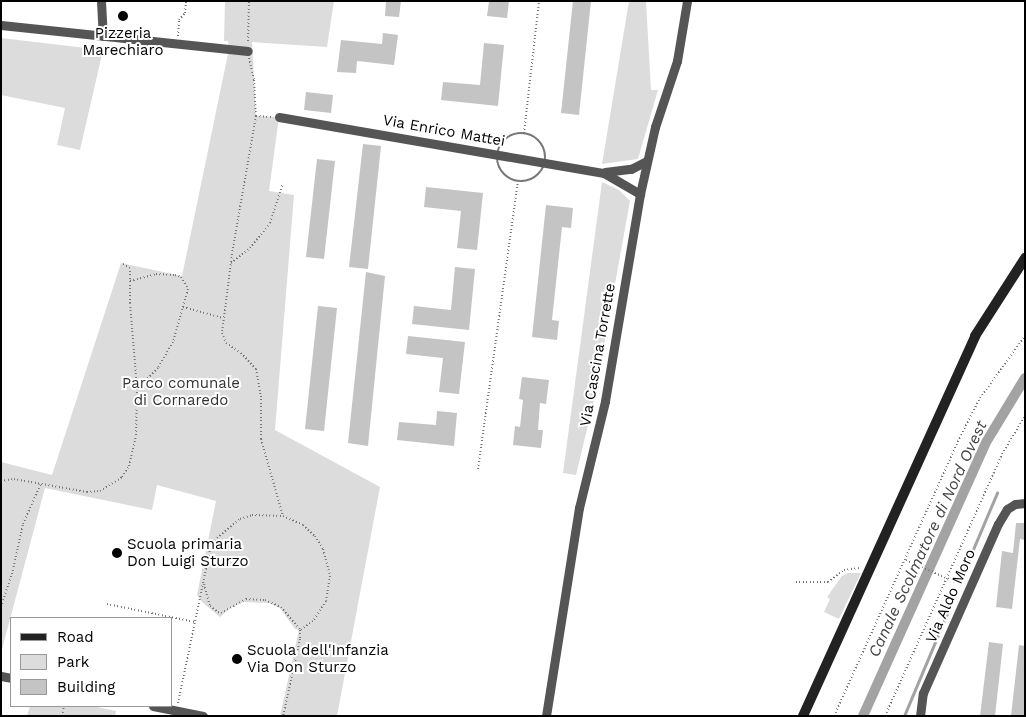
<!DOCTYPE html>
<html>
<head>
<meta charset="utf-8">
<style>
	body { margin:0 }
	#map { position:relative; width:1026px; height:717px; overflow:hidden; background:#fff; font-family:"Work Sans",sans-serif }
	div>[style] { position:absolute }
	.green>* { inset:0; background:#dcdcdc }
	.stream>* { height:2.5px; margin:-1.25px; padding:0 1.25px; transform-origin:1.25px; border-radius:1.25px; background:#a3a3a3 }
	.canal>* { height:10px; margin:-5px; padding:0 5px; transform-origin:5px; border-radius:5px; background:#a3a3a3 }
	.building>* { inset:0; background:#c4c4c4 }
	.path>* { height:2px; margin-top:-1px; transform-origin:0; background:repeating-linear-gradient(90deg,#777 0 1px,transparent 0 3.5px) }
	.path>.ring { margin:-1px; padding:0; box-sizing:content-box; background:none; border:2px solid #777; border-radius:50% }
	.minor>* { height:9px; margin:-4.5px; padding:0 4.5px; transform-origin:4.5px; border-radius:4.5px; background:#555 }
	.secondary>* { height:10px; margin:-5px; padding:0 5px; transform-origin:5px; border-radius:5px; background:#222 }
	.dots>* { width:14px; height:14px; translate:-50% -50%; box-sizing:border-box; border:2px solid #fff; border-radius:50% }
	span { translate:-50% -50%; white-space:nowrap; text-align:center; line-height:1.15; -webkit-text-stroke:4px #fff; paint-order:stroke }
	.poi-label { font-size:15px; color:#000 }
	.left { translate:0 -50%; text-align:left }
	.street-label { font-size:15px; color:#000 }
	.park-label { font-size:15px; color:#333 }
	.water-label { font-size:16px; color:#444; font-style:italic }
	.frame { position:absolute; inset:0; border:2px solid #000; pointer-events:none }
	.legend { position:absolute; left:10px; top:617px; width:162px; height:90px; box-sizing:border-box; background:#fff; border:1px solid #999; margin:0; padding:6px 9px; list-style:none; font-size:15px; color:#000 }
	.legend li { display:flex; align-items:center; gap:10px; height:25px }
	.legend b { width:25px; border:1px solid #999 }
</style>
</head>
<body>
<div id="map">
	<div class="green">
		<i style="clip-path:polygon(225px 1px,334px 1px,327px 47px,252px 42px,256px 116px,279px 117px,269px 191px,294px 195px,275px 430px,380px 487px,337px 716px,280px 716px,299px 630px,295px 629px,280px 608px,269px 603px,244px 602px,232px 607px,220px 617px,202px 602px,197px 595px,216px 501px,157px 485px,152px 510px,45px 488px,1px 653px,1px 462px,52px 475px,121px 263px,182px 276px,229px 49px,228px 41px,224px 41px)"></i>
		<i style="clip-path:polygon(629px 1px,646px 1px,651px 90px,658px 90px,638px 159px,602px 164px)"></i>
		<i style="clip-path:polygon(1px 38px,103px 50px,80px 150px,57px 145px,65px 108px,1px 95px)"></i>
		<i style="clip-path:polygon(602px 182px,619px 190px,630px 201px,594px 400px,576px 475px,563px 473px)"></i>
		<i style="clip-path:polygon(848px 573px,861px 573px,839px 619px,824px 612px,830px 599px,827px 597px,842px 576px)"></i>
		<i style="clip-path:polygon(30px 706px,92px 706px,116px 711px,115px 716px,27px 716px)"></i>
	</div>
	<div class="stream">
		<i style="left:963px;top:573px;width:87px;rotate:-67deg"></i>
		<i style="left:904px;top:716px;width:134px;rotate:-67.2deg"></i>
	</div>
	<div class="canal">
		<i style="left:863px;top:716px;width:298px;rotate:-65.8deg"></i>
		<i style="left:985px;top:444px;width:77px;rotate:-58.8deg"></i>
	</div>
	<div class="building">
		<i style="clip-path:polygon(386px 1px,401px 1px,399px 17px,385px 16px)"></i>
		<i style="clip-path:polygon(489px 1px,509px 1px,507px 18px,487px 16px)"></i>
		<i style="clip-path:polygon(573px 1px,591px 1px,579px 115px,561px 113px)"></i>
		<i style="clip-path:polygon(383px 33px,398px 35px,394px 65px,357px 61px,356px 73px,337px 72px,341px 40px,382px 44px)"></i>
		<i style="clip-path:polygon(484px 43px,504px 45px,498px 106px,441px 100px,443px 82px,480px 85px)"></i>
		<i style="clip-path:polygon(306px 92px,333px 95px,331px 113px,304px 110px)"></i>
		<i style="clip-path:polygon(363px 144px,381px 146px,368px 269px,349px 267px)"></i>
		<i style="clip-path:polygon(317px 159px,335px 161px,324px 259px,306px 257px)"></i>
		<i style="clip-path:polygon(426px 187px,483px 193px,477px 250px,457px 248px,461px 211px,424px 207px)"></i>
		<i style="clip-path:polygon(546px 205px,573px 208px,571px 228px,562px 227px,552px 320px,559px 321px,557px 340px,532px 337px)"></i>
		<i style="clip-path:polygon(455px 267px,475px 269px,469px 330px,412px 324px,414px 306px,451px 310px)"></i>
		<i style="clip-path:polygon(366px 272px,385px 276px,368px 446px,348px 443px)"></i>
		<i style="clip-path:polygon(318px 306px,337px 308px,324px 431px,305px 429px)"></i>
		<i style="clip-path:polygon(408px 336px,465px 342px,459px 394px,439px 392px,443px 358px,406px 354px)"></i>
		<i style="clip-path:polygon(522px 377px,549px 380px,546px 404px,540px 403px,538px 430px,543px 430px,541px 448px,513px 445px,515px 426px,520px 427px,523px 400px,519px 399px)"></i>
		<i style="clip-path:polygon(437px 411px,457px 413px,454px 446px,397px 440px,399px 422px,436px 425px)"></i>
		<i style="clip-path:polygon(1016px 523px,1025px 523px,1025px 540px,1020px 539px,1012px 609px,996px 607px,1002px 551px,1013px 553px)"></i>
		<i style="clip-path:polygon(989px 642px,1003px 644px,995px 716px,980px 716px)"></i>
		<i style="clip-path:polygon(1019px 645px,1025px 646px,1025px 716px,1011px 716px)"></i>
	</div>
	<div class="path">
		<i style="left:178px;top:36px;width:16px;rotate:-86deg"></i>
		<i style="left:179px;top:20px;width:9px;rotate:-49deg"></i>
		<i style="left:185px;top:13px;width:12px;rotate:-85deg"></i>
		<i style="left:248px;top:41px;width:40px;rotate:-88.6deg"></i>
		<i style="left:249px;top:58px;width:23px;rotate:77deg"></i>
		<i style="left:254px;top:80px;width:36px;rotate:87deg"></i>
		<i style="left:256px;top:116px;width:140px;rotate:99.9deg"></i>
		<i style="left:232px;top:254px;width:80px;rotate:97.2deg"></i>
		<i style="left:222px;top:333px;width:11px;rotate:68deg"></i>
		<i style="left:226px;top:343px;width:18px;rotate:34deg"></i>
		<i style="left:241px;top:353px;width:22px;rotate:47deg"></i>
		<i style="left:256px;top:369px;width:27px;rotate:80deg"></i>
		<i style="left:261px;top:396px;width:43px;rotate:90deg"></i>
		<i style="left:261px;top:439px;width:80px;rotate:74.1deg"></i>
		<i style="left:256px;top:116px;width:16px;rotate:4deg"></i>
		<i style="left:524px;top:133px;width:133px;rotate:-83.5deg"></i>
		<i class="ring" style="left:497px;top:133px;width:46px;height:46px"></i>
		<i style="left:231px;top:263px;width:24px;rotate:-38deg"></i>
		<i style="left:250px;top:248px;width:32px;rotate:-51deg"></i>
		<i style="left:270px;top:223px;width:42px;rotate:-72deg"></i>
		<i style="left:130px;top:281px;width:27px;rotate:-15deg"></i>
		<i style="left:156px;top:274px;width:19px;rotate:3deg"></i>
		<i style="left:175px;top:275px;width:6px;rotate:18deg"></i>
		<i style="left:181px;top:277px;width:14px;rotate:60deg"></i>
		<i style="left:188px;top:289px;width:55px;rotate:105.8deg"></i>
		<i style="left:173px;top:342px;width:30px;rotate:120deg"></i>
		<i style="left:158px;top:368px;width:28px;rotate:135deg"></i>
		<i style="left:183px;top:307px;width:41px;rotate:15.4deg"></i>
		<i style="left:478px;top:469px;width:291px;rotate:-82.1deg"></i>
		<i style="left:1px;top:481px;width:13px;rotate:-9deg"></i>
		<i style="left:14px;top:479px;width:74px;rotate:10.1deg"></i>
		<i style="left:87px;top:492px;width:13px;rotate:-4deg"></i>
		<i style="left:100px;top:491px;width:26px;rotate:-32deg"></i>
		<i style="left:122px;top:477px;width:13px;rotate:-58deg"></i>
		<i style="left:129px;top:466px;width:32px;rotate:-77deg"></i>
		<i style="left:136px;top:435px;width:47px;rotate:-88.8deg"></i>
		<i style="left:137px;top:388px;width:85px;rotate:-94.7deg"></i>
		<i style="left:130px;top:303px;width:35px;rotate:-90deg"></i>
		<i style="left:130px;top:268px;width:10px;rotate:-151deg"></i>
		<i style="left:906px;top:560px;width:61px;rotate:24.1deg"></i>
		<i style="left:796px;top:582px;width:32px"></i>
		<i style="left:828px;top:582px;width:20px;rotate:-37deg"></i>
		<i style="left:844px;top:570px;width:15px;rotate:-8deg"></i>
		<i style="left:204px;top:584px;width:23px;rotate:75deg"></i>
		<i style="left:210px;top:606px;width:10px;rotate:37deg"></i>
		<i style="left:218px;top:612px;width:3px;rotate:18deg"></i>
		<i style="left:221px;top:613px;width:29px;rotate:-29deg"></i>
		<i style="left:246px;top:599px;width:19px;rotate:3deg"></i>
		<i style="left:265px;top:600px;width:17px;rotate:24deg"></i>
		<i style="left:281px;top:607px;width:30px;rotate:50deg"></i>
		<i style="left:300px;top:630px;width:9px;rotate:90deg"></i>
		<i style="left:300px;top:639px;width:79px;rotate:102.4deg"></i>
		<i style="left:107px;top:604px;width:90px;rotate:11.6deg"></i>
		<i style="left:1px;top:607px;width:35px;rotate:-72deg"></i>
		<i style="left:12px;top:574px;width:51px;rotate:-77.6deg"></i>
		<i style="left:23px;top:524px;width:45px;rotate:-66.3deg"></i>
		<i style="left:178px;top:703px;width:156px;rotate:-78.2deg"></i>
		<i style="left:210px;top:550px;width:14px;rotate:-60deg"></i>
		<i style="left:217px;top:538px;width:30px;rotate:-40deg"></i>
		<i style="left:240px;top:519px;width:13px;rotate:-18deg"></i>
		<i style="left:252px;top:515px;width:31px;rotate:2deg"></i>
		<i style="left:283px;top:516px;width:22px;rotate:24deg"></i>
		<i style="left:303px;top:525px;width:16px;rotate:43deg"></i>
		<i style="left:315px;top:536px;width:15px;rotate:58deg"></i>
		<i style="left:323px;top:549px;width:28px;rotate:75deg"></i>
		<i style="left:330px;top:576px;width:25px;rotate:99deg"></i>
		<i style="left:326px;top:601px;width:24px;rotate:123deg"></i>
		<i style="left:313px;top:621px;width:16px;rotate:145deg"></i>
		<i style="left:62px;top:716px;width:10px;rotate:-79deg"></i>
		<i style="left:834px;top:716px;width:308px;rotate:-65.7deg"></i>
		<i style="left:961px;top:435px;width:42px;rotate:-62.8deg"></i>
		<i style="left:980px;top:398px;width:77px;rotate:-54deg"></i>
		<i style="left:885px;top:716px;width:287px;rotate:-65.9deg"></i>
		<i style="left:1002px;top:454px;width:44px;rotate:-58.8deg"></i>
	</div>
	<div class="minor">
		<i style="left:101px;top:1px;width:35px;rotate:87deg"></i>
		<i style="left:1px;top:25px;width:248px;rotate:6deg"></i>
		<i style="left:279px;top:117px;width:330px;rotate:9.8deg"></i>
		<i style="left:604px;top:173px;width:42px;rotate:30.3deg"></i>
		<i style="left:605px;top:172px;width:26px;rotate:-7deg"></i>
		<i style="left:631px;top:169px;width:18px;rotate:-27deg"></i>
		<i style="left:1px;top:676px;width:10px;rotate:11deg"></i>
		<i style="left:153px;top:706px;width:51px;rotate:11.3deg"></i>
		<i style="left:546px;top:716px;width:211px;rotate:-81deg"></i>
		<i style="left:579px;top:508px;width:110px;rotate:-76.3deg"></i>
		<i style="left:605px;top:401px;width:210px;rotate:-80.4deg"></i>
		<i style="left:640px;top:194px;width:69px;rotate:-77.4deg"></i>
		<i style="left:655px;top:127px;width:70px;rotate:-71.6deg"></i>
		<i style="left:677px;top:61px;width:61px;rotate:-80.5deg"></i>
		<i style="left:920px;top:716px;width:23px;rotate:-83deg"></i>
		<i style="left:923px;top:693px;width:185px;rotate:-66.1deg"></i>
		<i style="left:998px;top:524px;width:17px;rotate:-59deg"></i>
		<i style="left:1007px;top:509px;width:9px;rotate:-32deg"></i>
		<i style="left:1015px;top:504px;width:10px;rotate:-6deg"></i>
	</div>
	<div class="secondary">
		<i style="left:803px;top:716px;width:417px;rotate:-65.6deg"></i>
		<i style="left:975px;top:336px;width:93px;rotate:-57.3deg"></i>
	</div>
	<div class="dots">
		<i style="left:123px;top:16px;background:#000"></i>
		<i style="left:117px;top:553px;background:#000"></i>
		<i style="left:237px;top:659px;background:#000"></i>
	</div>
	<div class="poi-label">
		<span style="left:123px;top:42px">Pizzeria<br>Marechiaro</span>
		<span class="left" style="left:127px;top:553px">Scuola primaria<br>Don Luigi Sturzo</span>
		<span class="left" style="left:247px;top:659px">Scuola dell'Infanzia<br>Via Don Sturzo</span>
	</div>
	<div class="street-label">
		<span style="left:444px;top:131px;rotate:10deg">Via Enrico Mattei</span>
		<span style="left:598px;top:355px;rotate:-80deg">Via Cascina Torrette</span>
		<span style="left:951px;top:596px;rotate:-66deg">Via Aldo Moro</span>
	</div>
	<div class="park-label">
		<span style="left:181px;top:392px">Parco comunale<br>di Cornaredo</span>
	</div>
	<div class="water-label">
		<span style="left:928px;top:539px;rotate:-65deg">Canale Scolmatore di Nord Ovest</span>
	</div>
	<div class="frame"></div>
	<ul class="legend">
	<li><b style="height:6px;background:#222"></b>Road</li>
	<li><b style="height:14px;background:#dcdcdc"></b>Park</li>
	<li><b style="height:14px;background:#c4c4c4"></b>Building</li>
	</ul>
</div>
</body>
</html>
